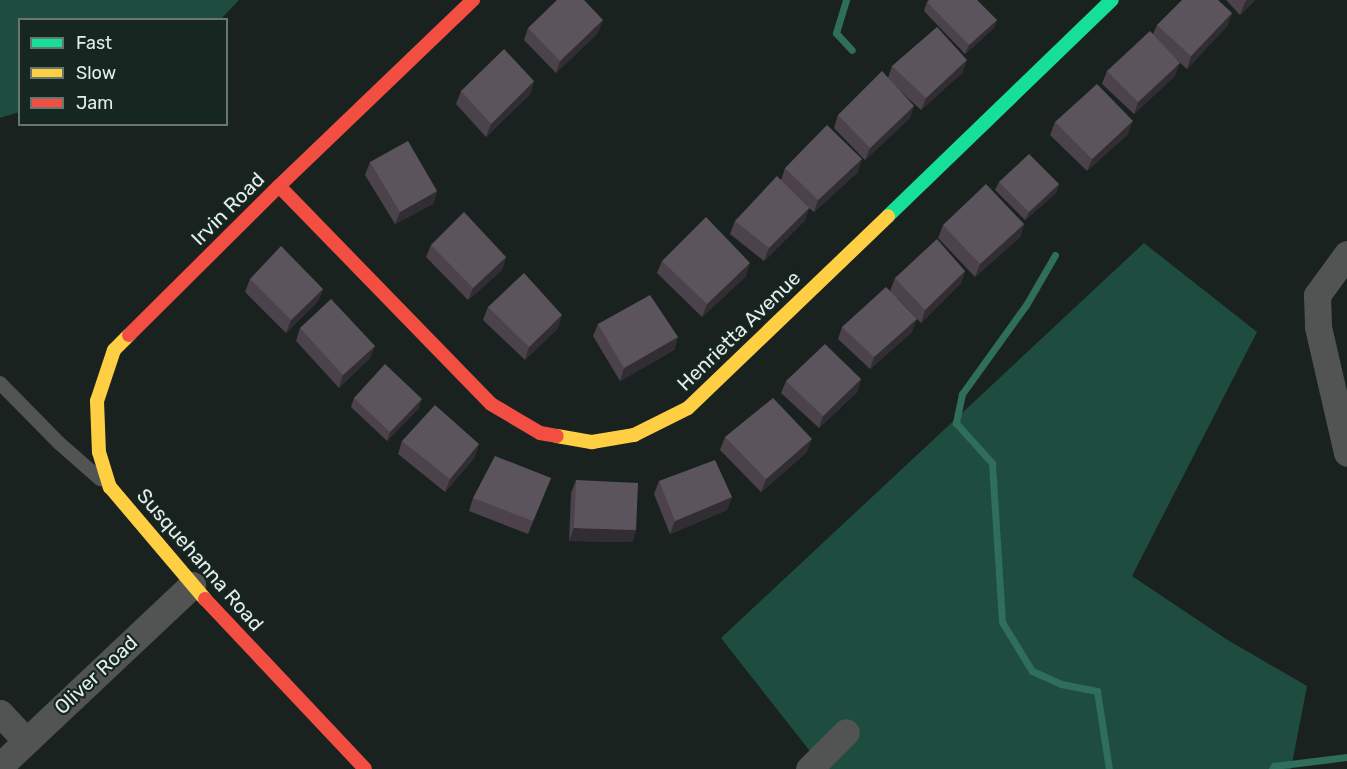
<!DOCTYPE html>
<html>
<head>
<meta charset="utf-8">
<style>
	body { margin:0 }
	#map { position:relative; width:1347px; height:769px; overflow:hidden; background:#1a2220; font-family:Rubik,sans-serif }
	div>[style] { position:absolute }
	.green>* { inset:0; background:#1e4c3e }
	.stream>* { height:7px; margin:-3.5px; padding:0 3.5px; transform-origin:3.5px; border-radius:3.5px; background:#2e6e5b }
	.lane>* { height:14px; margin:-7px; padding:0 7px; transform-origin:7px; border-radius:7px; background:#515453 }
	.street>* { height:27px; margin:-13.5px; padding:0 13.5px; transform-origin:13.5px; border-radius:13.5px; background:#515453 }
	.fast>* { height:14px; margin:-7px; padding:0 7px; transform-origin:7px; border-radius:7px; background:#16e098 }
	.slow>* { height:14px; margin:-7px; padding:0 7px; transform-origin:7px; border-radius:7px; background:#ffcf43 }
	.jam>* { height:14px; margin:-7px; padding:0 7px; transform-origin:7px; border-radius:7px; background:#f24e42 }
	.wall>* { inset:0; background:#4b424b }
	.shaded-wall>* { inset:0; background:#312d33 }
	.building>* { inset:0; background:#5c545c }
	span { translate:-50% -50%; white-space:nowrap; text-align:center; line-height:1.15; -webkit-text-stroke:4.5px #162621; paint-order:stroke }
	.street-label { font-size:20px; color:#e3ede9 }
	.legend { position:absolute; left:18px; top:18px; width:210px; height:108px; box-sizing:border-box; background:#162621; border:2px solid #687671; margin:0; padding:8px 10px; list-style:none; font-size:18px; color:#e3ede9 }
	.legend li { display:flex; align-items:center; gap:12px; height:30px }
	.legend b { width:30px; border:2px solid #687671 }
</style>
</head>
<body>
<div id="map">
	<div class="green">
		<i style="clip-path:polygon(0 0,239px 0,221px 19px,20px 20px,19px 112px,0 118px)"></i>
		<i style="clip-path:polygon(1144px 243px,1257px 332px,1132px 576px,1226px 639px,1307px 686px,1291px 769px,824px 769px,721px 638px)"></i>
	</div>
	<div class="stream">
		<i style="left:846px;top:0;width:34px;rotate:107deg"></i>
		<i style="left:836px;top:33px;width:23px;rotate:47deg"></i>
		<i style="left:1055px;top:255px;width:58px;rotate:120.1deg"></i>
		<i style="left:1026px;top:305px;width:110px;rotate:125.7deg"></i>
		<i style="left:962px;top:394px;width:30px;rotate:102deg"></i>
		<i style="left:956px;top:423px;width:54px;rotate:48deg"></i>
		<i style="left:992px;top:463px;width:159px;rotate:86.4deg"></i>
		<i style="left:1002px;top:622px;width:57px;rotate:58.5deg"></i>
		<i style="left:1032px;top:671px;width:32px;rotate:24deg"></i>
		<i style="left:1061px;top:684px;width:37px;rotate:11deg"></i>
		<i style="left:1097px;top:691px;width:79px;rotate:81.3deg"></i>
		<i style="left:1272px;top:769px;width:4px;rotate:-56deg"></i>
		<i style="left:1274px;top:766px;width:74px;rotate:-7deg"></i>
	</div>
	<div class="lane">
		<i style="left:0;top:383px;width:84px;rotate:45.5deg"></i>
		<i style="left:59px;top:443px;width:55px;rotate:41.3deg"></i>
	</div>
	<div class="street">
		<i style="left:1347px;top:254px;width:51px;rotate:126.2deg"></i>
		<i style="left:1317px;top:295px;width:32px;rotate:88deg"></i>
		<i style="left:1318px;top:327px;width:129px;rotate:77deg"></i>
		<i style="left:0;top:713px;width:38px;rotate:47deg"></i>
		<i style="left:0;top:766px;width:264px;rotate:-43.3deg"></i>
		<i style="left:809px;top:769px;width:52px;rotate:-45deg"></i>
	</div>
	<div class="fast">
		<i style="left:888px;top:216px;width:311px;rotate:-44deg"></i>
	</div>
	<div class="slow">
		<i style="left:129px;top:335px;width:21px;rotate:135deg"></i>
		<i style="left:114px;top:350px;width:54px;rotate:108.4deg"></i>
		<i style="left:97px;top:401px;width:51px;rotate:87.8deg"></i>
		<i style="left:99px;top:452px;width:37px;rotate:73deg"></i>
		<i style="left:110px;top:487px;width:147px;rotate:49.7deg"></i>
		<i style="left:557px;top:436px;width:36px;rotate:10deg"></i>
		<i style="left:592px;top:442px;width:43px;rotate:-9.5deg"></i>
		<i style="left:634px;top:435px;width:60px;rotate:-26.6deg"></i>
		<i style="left:688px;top:408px;width:277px;rotate:-43.8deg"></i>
	</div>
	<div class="jam">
		<i style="left:279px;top:186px;width:304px;rotate:45.8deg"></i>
		<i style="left:491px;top:404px;width:57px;rotate:30.6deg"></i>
		<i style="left:540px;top:433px;width:17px;rotate:10deg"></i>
		<i style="left:129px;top:335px;width:211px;rotate:-44.8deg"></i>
		<i style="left:279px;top:186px;width:269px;rotate:-43.8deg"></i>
		<i style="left:205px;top:599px;width:233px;rotate:46.7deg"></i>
	</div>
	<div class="wall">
		<i style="clip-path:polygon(1226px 0,1255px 0,1240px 15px)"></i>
		<i style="clip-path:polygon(927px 2px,997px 20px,994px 28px,965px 54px,924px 11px)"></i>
		<i style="clip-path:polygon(1232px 13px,1227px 26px,1187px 69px,1176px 59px,1175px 76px,1134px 114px,1102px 84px,1107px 71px,1153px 34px,1157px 25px)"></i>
		<i style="clip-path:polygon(528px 28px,598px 33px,556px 73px,524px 40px)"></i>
		<i style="clip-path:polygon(892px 66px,963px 72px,921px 110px,899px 90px,910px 118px,865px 160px,834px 128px,838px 115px,888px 78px)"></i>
		<i style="clip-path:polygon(534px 81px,530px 94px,486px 137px,456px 104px,461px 91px)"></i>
		<i style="clip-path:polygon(1055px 122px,1128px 134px,1087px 171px,1050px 135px)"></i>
		<i style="clip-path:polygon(370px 162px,437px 191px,433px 204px,395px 224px,365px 175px)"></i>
		<i style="clip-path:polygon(785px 168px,858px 172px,814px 212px,809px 208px,805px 220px,764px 261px,730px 234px,735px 221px,781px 180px)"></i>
		<i style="clip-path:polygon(999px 182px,1059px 184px,1056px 193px,1025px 220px,995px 190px)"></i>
		<i style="clip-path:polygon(1024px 224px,1020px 237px,975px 277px,938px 238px,943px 225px)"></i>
		<i style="clip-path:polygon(431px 245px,506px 257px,502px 270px,468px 300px,426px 257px)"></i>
		<i style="clip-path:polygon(662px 261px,746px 276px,702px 317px,657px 273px)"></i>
		<i style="clip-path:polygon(965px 271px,961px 283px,921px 323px,897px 298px,912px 332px,870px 369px,838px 339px,842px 327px,890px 291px,895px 278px)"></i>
		<i style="clip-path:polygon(250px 279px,323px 289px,318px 301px,286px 333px,245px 292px)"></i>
		<i style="clip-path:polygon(488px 307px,558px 328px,525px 360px,483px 320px)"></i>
		<i style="clip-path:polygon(598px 324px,678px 337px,674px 350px,620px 381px,593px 336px)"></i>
		<i style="clip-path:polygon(300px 328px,375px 346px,370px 358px,339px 388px,296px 341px)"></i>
		<i style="clip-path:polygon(861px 379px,857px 392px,819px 428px,781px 393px,786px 381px)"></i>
		<i style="clip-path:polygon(354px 398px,419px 408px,387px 441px,351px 407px)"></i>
		<i style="clip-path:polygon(725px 437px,807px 452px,761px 492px,720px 450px)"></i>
		<i style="clip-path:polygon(402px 441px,475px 457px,445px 492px,398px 454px)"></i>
		<i style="clip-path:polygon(551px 478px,528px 534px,469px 511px,473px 498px)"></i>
		<i style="clip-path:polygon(576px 480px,636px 530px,632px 542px,569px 541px,571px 493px)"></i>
		<i style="clip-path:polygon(659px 481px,732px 497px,727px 510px,670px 534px,654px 494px)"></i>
	</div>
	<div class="shaded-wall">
		<i style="clip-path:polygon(1247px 0,1255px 0,1240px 15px,1245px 2px)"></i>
		<i style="clip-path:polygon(1232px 13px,1227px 26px,1187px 69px,1191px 56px)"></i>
		<i style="clip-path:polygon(603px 20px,598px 33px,556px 73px,560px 61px)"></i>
		<i style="clip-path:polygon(997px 20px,994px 28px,965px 54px,969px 45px)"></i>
		<i style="clip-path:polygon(967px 60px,963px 72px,921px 110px,926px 98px)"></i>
		<i style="clip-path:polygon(1180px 63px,1175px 76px,1134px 114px,1138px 102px)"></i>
		<i style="clip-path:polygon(534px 81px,530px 94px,486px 137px,491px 124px)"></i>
		<i style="clip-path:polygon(914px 106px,910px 118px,865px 160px,870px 148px)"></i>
		<i style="clip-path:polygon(1133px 121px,1128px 134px,1087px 171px,1092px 159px)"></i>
		<i style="clip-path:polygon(862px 159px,858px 172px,814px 212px,818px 200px)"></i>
		<i style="clip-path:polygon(1059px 184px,1056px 193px,1025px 220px,1029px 212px)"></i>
		<i style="clip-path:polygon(437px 191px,433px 204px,395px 224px,400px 212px)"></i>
		<i style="clip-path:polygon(809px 208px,805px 220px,764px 261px,769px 248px)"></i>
		<i style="clip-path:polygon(1024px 224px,1020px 237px,975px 277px,980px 264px)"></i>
		<i style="clip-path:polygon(506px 257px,502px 270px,468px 300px,473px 288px)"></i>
		<i style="clip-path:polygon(750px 263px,746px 276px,702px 317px,707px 304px)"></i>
		<i style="clip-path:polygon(965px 271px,961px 283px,921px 323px,925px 310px)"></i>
		<i style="clip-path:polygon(323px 289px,318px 301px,286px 333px,291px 320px)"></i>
		<i style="clip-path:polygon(562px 315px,558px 328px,525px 360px,529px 347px)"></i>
		<i style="clip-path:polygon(917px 319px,912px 332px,870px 369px,874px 357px)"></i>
		<i style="clip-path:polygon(678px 337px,674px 350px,620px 381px,624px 368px)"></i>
		<i style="clip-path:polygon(375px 346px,370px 358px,339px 388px,343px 375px)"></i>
		<i style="clip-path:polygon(861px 379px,857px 392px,819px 428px,823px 416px)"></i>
		<i style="clip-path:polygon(422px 399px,419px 408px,387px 441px,390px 432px)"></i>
		<i style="clip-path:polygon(812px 439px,807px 452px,761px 492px,766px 479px)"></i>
		<i style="clip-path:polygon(479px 444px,475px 457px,445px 492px,450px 479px)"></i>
		<i style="clip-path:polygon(732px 497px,727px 510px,670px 534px,675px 521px)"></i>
		<i style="clip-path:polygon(574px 528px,636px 530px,632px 542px,569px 541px)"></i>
	</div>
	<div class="building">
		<i style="clip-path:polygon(557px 0,584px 0,603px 20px,560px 61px,528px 28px)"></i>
		<i style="clip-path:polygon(929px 0,977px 0,997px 20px,969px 45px,927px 2px)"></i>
		<i style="clip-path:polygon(1182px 0,1218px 0,1232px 13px,1191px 56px,1157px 25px)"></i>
		<i style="clip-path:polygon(937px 27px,967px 60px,926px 98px,892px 66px)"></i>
		<i style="clip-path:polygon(1150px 31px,1180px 63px,1138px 102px,1107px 71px)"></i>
		<i style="clip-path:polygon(504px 49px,534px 81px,491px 124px,461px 91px)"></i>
		<i style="clip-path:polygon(882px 71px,914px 106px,870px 148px,838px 115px)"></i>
		<i style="clip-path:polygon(1097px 84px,1133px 121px,1092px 159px,1055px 122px)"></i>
		<i style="clip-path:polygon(827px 125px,862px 159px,818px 200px,785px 168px)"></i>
		<i style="clip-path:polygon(408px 141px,437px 191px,400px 212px,370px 162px)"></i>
		<i style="clip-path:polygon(1029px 154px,1059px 184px,1029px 212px,999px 182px)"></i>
		<i style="clip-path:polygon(777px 176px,809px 208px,769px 248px,735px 221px)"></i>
		<i style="clip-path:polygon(986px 184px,1024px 224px,980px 264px,943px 225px)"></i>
		<i style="clip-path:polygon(464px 212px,506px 257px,473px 288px,431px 245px)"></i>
		<i style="clip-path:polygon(706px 217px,750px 263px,707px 304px,662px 261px)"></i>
		<i style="clip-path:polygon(937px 239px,965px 271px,925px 310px,895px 278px)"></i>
		<i style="clip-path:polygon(281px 246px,323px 289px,291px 320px,250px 279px)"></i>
		<i style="clip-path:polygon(524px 273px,562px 315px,529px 347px,488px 307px)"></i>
		<i style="clip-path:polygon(886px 287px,917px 319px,874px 357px,842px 327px)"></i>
		<i style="clip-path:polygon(650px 295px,678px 337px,624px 368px,598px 324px)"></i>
		<i style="clip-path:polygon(331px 299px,375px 346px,343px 375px,300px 328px)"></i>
		<i style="clip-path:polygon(825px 344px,861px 379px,823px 416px,786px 381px)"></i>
		<i style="clip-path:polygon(385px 364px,422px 399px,390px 432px,354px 398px)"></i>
		<i style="clip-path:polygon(773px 398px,812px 439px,766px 479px,725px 437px)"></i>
		<i style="clip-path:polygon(435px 405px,479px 444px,450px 479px,402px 441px)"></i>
		<i style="clip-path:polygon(495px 456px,551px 478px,533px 521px,473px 498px)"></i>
		<i style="clip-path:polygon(715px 460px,732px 497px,675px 521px,659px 481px)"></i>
		<i style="clip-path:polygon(576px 480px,638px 483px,636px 530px,574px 528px)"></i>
	</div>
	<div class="street-label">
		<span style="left:228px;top:209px;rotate:-45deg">Irvin Road</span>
		<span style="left:739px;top:331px;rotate:-44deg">Henrietta Avenue</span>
		<span style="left:200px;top:560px;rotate:49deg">Susquehanna Road</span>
		<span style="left:96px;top:675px;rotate:-43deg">Oliver Road</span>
	</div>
	<ul class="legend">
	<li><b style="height:8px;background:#16e098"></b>Fast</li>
	<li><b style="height:8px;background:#ffcf43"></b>Slow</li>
	<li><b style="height:8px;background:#f24e42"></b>Jam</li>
	</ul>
</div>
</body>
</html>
